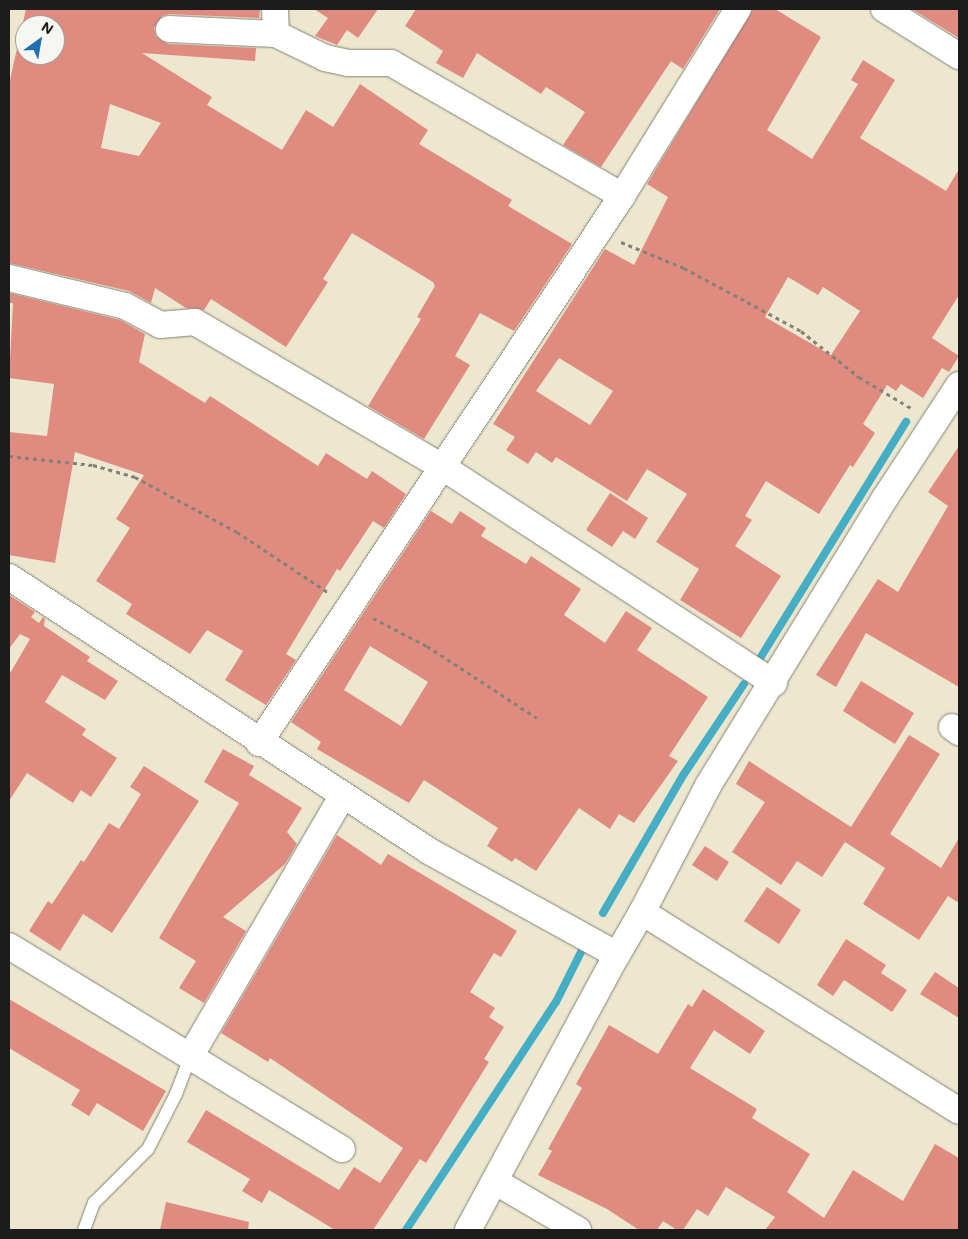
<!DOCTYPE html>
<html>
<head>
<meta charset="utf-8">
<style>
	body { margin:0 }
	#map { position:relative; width:968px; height:1239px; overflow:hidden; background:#ede7cf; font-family:Mali,sans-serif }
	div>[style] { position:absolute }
	.stream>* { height:8px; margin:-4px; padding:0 4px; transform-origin:4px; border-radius:4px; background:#45aec4 }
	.building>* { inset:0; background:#e08b80 }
	.path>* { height:3px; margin-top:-1.5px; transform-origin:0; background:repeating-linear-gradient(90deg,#848276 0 4px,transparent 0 8px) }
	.roads { filter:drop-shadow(0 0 1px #848276) drop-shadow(0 0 1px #848276) }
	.lane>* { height:12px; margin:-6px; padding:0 6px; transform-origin:6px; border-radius:6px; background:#fff }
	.street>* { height:26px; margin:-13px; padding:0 13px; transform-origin:13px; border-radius:13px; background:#fff }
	span { translate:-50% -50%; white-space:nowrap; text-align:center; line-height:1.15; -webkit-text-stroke:4px #f6f6f2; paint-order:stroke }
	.frame { position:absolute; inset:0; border:10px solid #1c1c1c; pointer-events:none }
	.north { position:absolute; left:15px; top:15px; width:50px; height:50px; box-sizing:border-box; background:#f6f6f2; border:1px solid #9f9f9c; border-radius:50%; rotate:32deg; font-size:14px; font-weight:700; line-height:20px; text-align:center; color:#1c1c1c }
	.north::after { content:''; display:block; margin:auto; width:18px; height:22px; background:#1f6fb2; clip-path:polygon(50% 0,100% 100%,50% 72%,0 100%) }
</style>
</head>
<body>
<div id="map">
	<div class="stream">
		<i style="left:759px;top:660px;width:280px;rotate:-58.3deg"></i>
		<i style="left:603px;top:913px;width:161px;rotate:-59.8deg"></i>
		<i style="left:684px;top:774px;width:108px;rotate:-56.3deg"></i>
		<i style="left:406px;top:1230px;width:273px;rotate:-56.7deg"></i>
		<i style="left:556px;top:1002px;width:63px;rotate:-63.4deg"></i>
	</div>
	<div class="building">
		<i style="clip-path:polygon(evenodd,26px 9px,260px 9px,259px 18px,169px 14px,162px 16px,154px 28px,156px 36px,168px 44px,256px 48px,255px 61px,142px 53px,212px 97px,207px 105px,282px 150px,306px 110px,333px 127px,360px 84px,428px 130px,419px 144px,512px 200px,508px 206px,572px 244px,514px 331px,480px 313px,455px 356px,470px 365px,424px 439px,368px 406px,421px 319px,417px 317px,435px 286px,433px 282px,352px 233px,323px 279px,328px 282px,286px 347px,211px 299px,204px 310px,186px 308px,155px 288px,151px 303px,129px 291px,9px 263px,9px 84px,26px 9px,25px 25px,55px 25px,55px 55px,25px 55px,25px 25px,26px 9px,110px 104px,161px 123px,139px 156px,101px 148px,110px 104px)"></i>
		<i style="clip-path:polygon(314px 9px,378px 9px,358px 38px,347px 30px,337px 45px,315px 36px,328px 18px)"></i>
		<i style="clip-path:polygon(416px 9px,720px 9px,683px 69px,671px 61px,601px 167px,563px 145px,585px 112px,546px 87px,541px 94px,477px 53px,463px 78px,436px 63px,443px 51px,405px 26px)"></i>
		<i style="clip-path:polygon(evenodd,753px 9px,775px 9px,821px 37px,767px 130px,812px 159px,858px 84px,851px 80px,863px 60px,895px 80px,860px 138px,946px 191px,959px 169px,959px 295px,932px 338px,959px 356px,949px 372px,942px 368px,923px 398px,901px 384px,896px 391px,887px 385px,863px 424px,875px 433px,853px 467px,850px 465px,819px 514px,766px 481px,745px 516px,752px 520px,735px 546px,781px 576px,741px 638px,680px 600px,699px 569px,656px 542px,687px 494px,647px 469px,627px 501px,556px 457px,552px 463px,536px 452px,528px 464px,506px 450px,515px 437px,493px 424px,605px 249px,634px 265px,668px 197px,647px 184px,753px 9px,788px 277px,818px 295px,823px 287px,860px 311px,831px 355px,765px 317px,788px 277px,753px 9px,559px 358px,613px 391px,590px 425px,536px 391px,559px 358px)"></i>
		<i style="clip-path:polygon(912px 9px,959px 9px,959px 38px)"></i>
		<i style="clip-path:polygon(9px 293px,120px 320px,145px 334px,139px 362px,205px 403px,210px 396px,318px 466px,326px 453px,367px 479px,372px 471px,406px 494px,384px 528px,373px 521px,340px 571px,337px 569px,286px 654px,296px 660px,266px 705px,225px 680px,243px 651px,207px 630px,190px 654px,126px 614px,132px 604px,96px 581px,130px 528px,116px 519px,144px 475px,75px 452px,55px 563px,9px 555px,9px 432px,47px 436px,54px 384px,9px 378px,13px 303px,9px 303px)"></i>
		<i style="clip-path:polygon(959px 446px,959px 687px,866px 633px,836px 687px,816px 675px,878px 579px,898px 592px,948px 506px,928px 492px)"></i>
		<i style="clip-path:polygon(610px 493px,648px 518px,635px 539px,623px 531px,612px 547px,586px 530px)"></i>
		<i style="clip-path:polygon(evenodd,431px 511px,452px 524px,460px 511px,486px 528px,481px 536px,526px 564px,531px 556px,581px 589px,564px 615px,605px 643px,626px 611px,652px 628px,637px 650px,708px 697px,669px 756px,678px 761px,634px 823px,619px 814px,610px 829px,579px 808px,536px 871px,515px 858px,512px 862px,487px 846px,498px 828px,424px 780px,409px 803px,317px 749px,321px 742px,291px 722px,431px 511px,370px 646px,428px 682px,401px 726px,344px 690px,370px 646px)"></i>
		<i style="clip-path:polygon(9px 595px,35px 612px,31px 617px,39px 623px,43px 617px,45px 619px,44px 626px,90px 657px,87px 661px,118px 681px,105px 700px,62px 675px,45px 702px,86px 729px,82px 735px,117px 758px,91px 797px,81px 790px,73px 803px,27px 773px,9px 801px,9px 675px,30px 639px,20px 634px,9px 649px)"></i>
		<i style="clip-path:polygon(861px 681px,914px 713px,895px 744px,843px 711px)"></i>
		<i style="clip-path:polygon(909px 735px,940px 754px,890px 834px,941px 868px,959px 838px,959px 903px,948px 896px,919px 940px,863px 904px,885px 868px,845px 842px,822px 877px,797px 861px,781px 885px,732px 852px,765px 802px,736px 784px,749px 761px,851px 827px)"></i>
		<i style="clip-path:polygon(223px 749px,254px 766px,249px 775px,302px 808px,287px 832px,297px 844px,285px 864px,223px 917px,246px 931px,204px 1003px,179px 988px,196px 961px,159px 938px,239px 803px,204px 782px)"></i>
		<i style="clip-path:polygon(144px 766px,199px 801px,112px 933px,83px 914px,60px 951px,29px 931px,48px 901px,52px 904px,81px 860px,84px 862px,109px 823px,119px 829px,141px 794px,130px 787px)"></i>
		<i style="clip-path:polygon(337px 835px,381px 865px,388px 854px,517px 931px,501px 957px,494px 953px,470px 992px,495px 1008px,489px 1017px,504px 1027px,484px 1059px,489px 1062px,426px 1163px,420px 1159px,373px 1230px,335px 1230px,269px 1190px,262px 1203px,242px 1191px,250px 1179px,187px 1142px,206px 1110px,339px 1190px,354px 1167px,380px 1183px,403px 1148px,270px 1058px,268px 1062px,221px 1033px)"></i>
		<i style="clip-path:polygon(705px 846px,729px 862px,717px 881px,692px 865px)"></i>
		<i style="clip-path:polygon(767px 887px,801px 910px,779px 944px,744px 921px)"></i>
		<i style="clip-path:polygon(846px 939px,886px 965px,881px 973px,907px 990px,892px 1012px,844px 980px,833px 996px,817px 985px)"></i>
		<i style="clip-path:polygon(935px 972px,959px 988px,959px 1018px,920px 994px)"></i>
		<i style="clip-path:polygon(703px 989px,765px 1031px,750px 1054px,714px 1030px,690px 1068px,757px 1109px,752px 1118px,810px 1154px,787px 1192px,824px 1218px,853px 1170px,903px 1201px,935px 1144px,959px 1158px,959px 1230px,765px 1230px,775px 1217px,726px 1187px,708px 1216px,697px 1209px,683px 1230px,677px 1230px,663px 1221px,657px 1230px,639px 1230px,607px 1209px,538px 1175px,552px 1151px,548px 1149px,582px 1088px,576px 1084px,609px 1025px,658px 1054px,688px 1004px,692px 1007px)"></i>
		<i style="clip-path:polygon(9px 999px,166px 1091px,143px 1131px,97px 1103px,89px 1116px,71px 1105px,80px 1090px,9px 1048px)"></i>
		<i style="clip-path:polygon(166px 1202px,249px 1222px,248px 1230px,160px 1230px)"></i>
	</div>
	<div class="path">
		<i style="left:621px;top:242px;width:68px;rotate:22.4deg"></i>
		<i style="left:684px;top:268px;width:133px;rotate:28.3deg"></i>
		<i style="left:801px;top:331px;width:74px;rotate:38.4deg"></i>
		<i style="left:859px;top:377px;width:61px;rotate:30.8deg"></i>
		<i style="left:9px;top:456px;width:84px;rotate:6.1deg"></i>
		<i style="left:93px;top:465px;width:44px;rotate:15.9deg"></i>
		<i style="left:135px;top:477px;width:116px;rotate:28.3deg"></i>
		<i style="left:237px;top:532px;width:110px;rotate:33.5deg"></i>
		<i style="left:373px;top:618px;width:61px;rotate:27.4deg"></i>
		<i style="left:427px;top:646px;width:131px;rotate:33.2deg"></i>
	</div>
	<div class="roads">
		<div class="lane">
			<i style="left:84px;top:1230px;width:29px;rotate:-70deg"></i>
			<i style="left:94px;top:1203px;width:76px;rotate:-45deg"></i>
			<i style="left:148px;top:1149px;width:62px;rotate:-63deg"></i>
			<i style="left:176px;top:1094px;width:42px;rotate:-69deg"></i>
		</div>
		<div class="street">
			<i style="left:275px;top:9px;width:25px;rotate:88deg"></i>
			<i style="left:884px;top:9px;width:89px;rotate:32.1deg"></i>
			<i style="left:169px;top:29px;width:107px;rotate:2.7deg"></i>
			<i style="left:276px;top:34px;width:55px;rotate:26.1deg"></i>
			<i style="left:325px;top:58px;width:24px;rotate:12deg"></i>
			<i style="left:348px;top:63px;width:43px"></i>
			<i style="left:391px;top:63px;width:267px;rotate:29.9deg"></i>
			<i style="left:622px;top:196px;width:220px;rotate:-58.2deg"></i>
			<i style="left:9px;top:278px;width:119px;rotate:13.6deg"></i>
			<i style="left:125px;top:306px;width:40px;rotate:28deg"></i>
			<i style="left:160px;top:325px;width:35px;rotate:-5deg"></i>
			<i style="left:195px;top:322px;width:289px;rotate:30.4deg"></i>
			<i style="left:444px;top:468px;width:394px;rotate:33.1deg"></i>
			<i style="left:959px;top:385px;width:135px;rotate:123.2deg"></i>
			<i style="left:885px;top:498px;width:338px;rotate:121.6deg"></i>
			<i style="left:708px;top:786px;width:142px;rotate:117.6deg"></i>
			<i style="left:642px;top:912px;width:374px;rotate:32.1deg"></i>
			<i style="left:9px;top:577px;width:499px;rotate:33.1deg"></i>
			<i style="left:427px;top:850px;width:217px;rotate:28.9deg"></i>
			<i style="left:617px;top:955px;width:50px;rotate:-59.8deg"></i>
			<i style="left:952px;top:727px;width:9px;rotate:36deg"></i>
			<i style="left:259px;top:743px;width:656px;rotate:-56.43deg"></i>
			<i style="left:9px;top:946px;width:390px;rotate:31.4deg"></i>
			<i style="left:191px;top:1055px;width:299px;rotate:-59.7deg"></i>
			<i style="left:496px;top:1182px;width:95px;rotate:30.3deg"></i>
			<i style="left:468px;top:1230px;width:313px;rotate:-61.6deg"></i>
		</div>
	</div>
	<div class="frame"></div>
	<div class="north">N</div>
</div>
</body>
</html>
